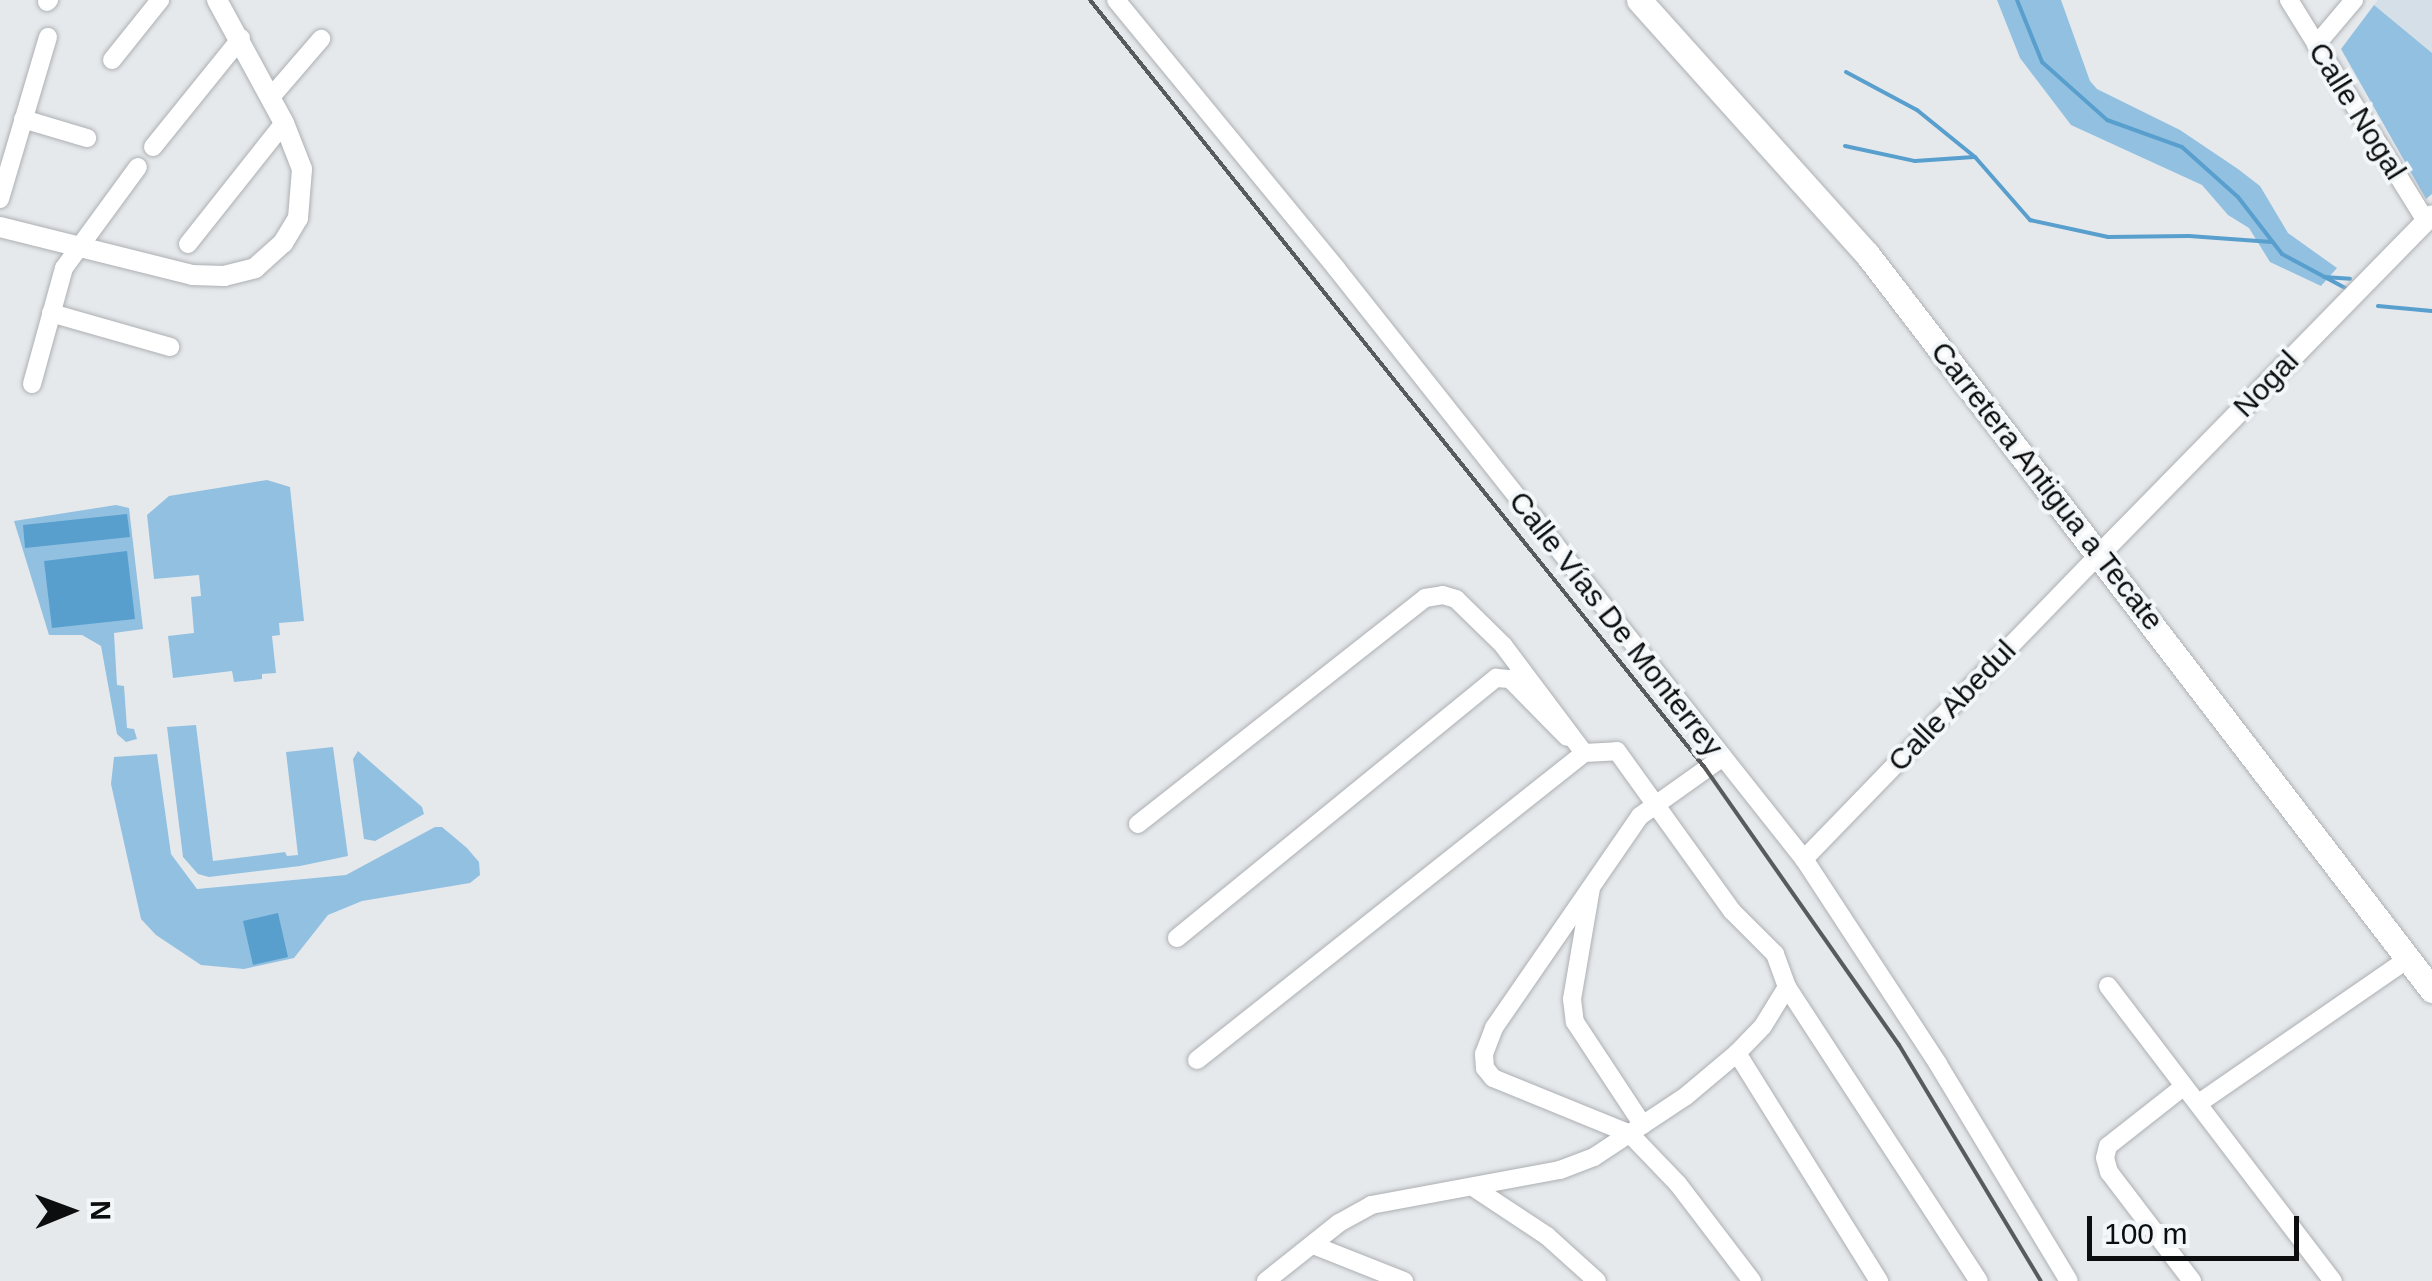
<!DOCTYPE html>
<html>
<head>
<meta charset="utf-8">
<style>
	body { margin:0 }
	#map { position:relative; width:2432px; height:1281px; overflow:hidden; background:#e6e9ec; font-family:Helvetica,sans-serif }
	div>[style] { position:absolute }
	.built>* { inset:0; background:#d5dfe7 }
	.green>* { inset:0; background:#92c0e1 }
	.water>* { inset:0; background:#589fce }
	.stream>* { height:4px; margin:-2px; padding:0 2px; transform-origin:2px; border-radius:2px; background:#589fce }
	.roads { filter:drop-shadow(0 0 2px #adb0b3) drop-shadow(0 0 2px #adb0b3) }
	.minor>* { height:18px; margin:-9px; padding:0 9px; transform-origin:9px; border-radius:9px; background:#fff }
	.tertiary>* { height:20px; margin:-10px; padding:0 10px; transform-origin:10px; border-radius:10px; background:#fff }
	.primary>* { height:25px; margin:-12.5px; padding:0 12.5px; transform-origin:12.5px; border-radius:12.5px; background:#fff }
	.rail>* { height:4px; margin:-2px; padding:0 2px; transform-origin:2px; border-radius:2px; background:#595a5c }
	span { translate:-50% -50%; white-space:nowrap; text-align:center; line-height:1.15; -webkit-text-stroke:8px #f3f7f9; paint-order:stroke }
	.street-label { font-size:30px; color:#0c0d0e }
	.north { position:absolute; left:20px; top:1161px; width:100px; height:100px; -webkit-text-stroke:8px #f3f7f9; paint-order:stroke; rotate:89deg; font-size:28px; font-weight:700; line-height:40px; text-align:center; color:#0c0d0e }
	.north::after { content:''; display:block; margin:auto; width:35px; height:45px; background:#0c0d0e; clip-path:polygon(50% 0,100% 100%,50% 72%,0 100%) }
	.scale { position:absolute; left:2087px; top:1216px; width:212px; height:45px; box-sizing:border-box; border:5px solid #0c0d0e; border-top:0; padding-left:12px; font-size:30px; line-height:35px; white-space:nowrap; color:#0c0d0e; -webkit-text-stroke:8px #f3f7f9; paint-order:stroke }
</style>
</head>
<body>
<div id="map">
	<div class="built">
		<i style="clip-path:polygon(2378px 0,2432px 0,2432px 53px,2374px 5px)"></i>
	</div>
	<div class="green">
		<i style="clip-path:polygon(1997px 0,2061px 0,2090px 81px,2097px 89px,2180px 130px,2238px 169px,2260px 186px,2288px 233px,2337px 268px,2321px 286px,2270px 262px,2249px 228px,2228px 215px,2202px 185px,2071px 125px,2020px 58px)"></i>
		<i style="clip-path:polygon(2374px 5px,2432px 53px,2432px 194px,2426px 199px,2341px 49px)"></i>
		<i style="clip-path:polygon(267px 480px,290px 487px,304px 621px,279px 623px,280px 635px,272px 636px,276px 673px,262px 674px,262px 679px,234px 682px,232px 671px,173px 678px,168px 636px,194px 633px,191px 597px,201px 596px,199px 575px,154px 579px,147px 515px,169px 496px)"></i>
		<i style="clip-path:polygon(116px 505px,129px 508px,143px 629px,114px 633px,117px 685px,124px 686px,127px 728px,134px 729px,137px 739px,126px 742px,117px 734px,101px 646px,82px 635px,49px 635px,14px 521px)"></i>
		<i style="clip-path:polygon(196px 725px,213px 861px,285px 852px,287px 856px,298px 855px,286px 752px,333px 747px,348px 856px,300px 866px,209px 877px,198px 874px,183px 857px,167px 727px)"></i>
		<i style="clip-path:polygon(358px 751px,422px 807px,424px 814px,375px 841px,364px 839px,353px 759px)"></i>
		<i style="clip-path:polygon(157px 754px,171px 854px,197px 889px,346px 875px,435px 827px,442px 827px,467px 848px,479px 862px,480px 875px,470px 883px,362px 901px,328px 915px,294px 958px,244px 969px,201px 965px,156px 935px,141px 919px,111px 784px,114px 757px)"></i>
	</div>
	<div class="water">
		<i style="clip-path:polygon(127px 514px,130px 537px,25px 548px,23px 525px)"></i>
		<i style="clip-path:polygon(127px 551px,135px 619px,52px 628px,44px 561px)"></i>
		<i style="clip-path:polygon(278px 913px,288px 957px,253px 965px,243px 921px)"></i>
	</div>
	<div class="stream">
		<i style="left:2017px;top:0;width:67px;rotate:68deg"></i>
		<i style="left:2042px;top:62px;width:87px;rotate:41.7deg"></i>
		<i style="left:2107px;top:120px;width:80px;rotate:19.8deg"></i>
		<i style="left:2182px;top:147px;width:75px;rotate:41.8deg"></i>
		<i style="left:2238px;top:197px;width:72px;rotate:52.3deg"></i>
		<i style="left:2282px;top:254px;width:76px;rotate:28.2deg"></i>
		<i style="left:1846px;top:72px;width:81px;rotate:28.2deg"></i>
		<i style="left:1917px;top:110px;width:75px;rotate:39deg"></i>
		<i style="left:1975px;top:157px;width:84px;rotate:48.9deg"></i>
		<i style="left:2030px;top:220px;width:80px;rotate:12.3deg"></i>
		<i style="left:2108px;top:237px;width:81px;rotate:-0.7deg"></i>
		<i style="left:2189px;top:236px;width:83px;rotate:4.1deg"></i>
		<i style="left:1845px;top:146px;width:72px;rotate:12.1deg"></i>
		<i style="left:1915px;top:161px;width:59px;rotate:-3.9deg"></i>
		<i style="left:2324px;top:277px;width:26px;rotate:4deg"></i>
		<i style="left:2378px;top:306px;width:54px;rotate:5.3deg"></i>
	</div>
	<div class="roads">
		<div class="minor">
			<i style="left:1116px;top:0;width:347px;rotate:50.6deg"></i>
			<i style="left:1336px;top:268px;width:754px;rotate:51.63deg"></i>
			<i style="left:1804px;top:859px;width:245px;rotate:56.8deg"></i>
			<i style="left:1938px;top:1064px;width:253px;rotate:58.9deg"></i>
			<i style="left:2289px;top:0;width:260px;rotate:58.2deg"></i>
			<i style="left:47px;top:2px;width:3px;rotate:-45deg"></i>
			<i style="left:2316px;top:45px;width:59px;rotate:-49.8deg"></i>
			<i style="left:112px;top:60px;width:77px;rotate:-51.3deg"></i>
			<i style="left:271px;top:97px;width:77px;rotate:-49.2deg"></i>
			<i style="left:23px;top:119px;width:67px;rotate:16.5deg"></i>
			<i style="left:153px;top:147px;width:140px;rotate:-51.1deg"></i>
			<i style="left:0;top:199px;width:169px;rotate:-73.5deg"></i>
			<i style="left:188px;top:244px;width:154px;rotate:-51.6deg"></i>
			<i style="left:51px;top:313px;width:124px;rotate:15.9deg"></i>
			<i style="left:32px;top:384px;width:120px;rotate:-74.6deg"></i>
			<i style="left:64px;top:268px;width:125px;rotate:-53.8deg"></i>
			<i style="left:1723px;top:757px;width:102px;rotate:144.6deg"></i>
			<i style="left:1640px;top:816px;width:257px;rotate:124.6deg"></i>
			<i style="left:1494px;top:1028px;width:28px;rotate:111deg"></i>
			<i style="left:1484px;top:1054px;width:14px;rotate:86deg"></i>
			<i style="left:1485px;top:1068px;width:13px;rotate:51deg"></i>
			<i style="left:1493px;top:1078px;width:148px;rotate:22.2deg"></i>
			<i style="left:1630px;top:1134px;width:69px;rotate:46.2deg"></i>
			<i style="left:1678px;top:1184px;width:122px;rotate:52.7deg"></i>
			<i style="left:1138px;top:824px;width:365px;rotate:-38.2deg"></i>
			<i style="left:1425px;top:598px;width:18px;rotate:-9deg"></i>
			<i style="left:1443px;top:595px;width:14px;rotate:17deg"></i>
			<i style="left:1456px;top:599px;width:66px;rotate:44.4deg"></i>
			<i style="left:1503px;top:645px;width:135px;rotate:53.1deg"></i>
			<i style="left:1584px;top:753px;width:33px;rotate:-3deg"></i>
			<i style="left:1617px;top:751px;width:197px;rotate:54.3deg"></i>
			<i style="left:1732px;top:911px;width:61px;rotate:45deg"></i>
			<i style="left:1775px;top:954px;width:35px;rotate:70deg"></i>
			<i style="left:1787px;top:987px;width:351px;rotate:56.9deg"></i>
			<i style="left:1804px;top:859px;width:425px;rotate:-45.9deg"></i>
			<i style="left:1591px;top:888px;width:113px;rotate:99.7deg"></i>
			<i style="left:1572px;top:999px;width:23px;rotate:83deg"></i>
			<i style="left:1575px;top:1022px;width:123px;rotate:56.6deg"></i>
			<i style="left:1177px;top:938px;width:412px;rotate:-39.2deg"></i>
			<i style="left:1496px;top:678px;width:14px;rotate:4deg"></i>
			<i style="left:1510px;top:679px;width:81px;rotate:45.5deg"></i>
			<i style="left:2108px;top:986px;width:371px;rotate:52.7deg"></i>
			<i style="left:1737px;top:1053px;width:269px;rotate:58.1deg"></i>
			<i style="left:1197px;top:1060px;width:494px;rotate:-38.4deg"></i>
			<i style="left:2183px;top:1087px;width:95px;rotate:141.8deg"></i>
			<i style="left:2108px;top:1146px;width:12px;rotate:104deg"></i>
			<i style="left:2105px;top:1158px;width:15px;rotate:74deg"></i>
			<i style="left:2109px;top:1172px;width:137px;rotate:52.7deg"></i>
			<i style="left:2199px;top:1103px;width:254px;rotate:-34.6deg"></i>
			<i style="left:1473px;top:1187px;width:89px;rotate:33.5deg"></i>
			<i style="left:1547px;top:1236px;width:67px;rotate:42deg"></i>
			<i style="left:1313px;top:1245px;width:98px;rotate:21.6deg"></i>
			<i style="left:1266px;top:1281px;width:93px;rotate:-38.5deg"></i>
			<i style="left:1339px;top:1223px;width:37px;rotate:-29deg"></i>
			<i style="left:1371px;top:1205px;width:192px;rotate:-10.5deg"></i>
			<i style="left:1560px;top:1170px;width:36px;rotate:-21deg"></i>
			<i style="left:1594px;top:1157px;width:110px;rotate:-33.5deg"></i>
			<i style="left:1686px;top:1096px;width:67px;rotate:-40.1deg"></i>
			<i style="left:1737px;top:1053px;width:37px;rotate:-46deg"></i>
			<i style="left:1763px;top:1026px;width:46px;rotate:-58.4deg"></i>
		</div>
		<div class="tertiary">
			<i style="left:0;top:227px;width:198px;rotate:14deg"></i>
			<i style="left:192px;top:275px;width:32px;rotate:2deg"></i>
			<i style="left:224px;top:276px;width:32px;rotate:-14deg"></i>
			<i style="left:255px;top:268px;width:38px;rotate:-42deg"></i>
			<i style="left:283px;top:243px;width:29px;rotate:-59deg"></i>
			<i style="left:298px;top:218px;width:49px;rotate:-85.3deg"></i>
			<i style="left:302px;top:169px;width:49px;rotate:-111.4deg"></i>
			<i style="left:284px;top:123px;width:140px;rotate:-118.6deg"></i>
			<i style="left:2100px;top:554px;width:474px;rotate:-45.6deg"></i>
		</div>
		<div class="primary">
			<i style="left:1639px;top:0;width:341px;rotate:48.1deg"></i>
			<i style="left:1867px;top:254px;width:928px;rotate:52.49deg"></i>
		</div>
	</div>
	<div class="rail">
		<i style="left:1090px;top:0;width:984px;rotate:51.31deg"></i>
		<i style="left:1705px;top:768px;width:338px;rotate:55deg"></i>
		<i style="left:1899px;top:1045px;width:275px;rotate:59deg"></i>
	</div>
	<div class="street-label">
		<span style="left:2357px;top:111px;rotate:58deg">Calle Nogal</span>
		<span style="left:2266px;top:384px;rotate:-46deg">Nogal</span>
		<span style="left:2047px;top:486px;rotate:52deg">Carretera Antigua a Tecate</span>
		<span style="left:1616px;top:624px;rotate:52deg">Calle Vías De Monterrey</span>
		<span style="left:1952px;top:706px;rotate:-46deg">Calle Abedul</span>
	</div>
	<div class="north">N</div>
	<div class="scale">100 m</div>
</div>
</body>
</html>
